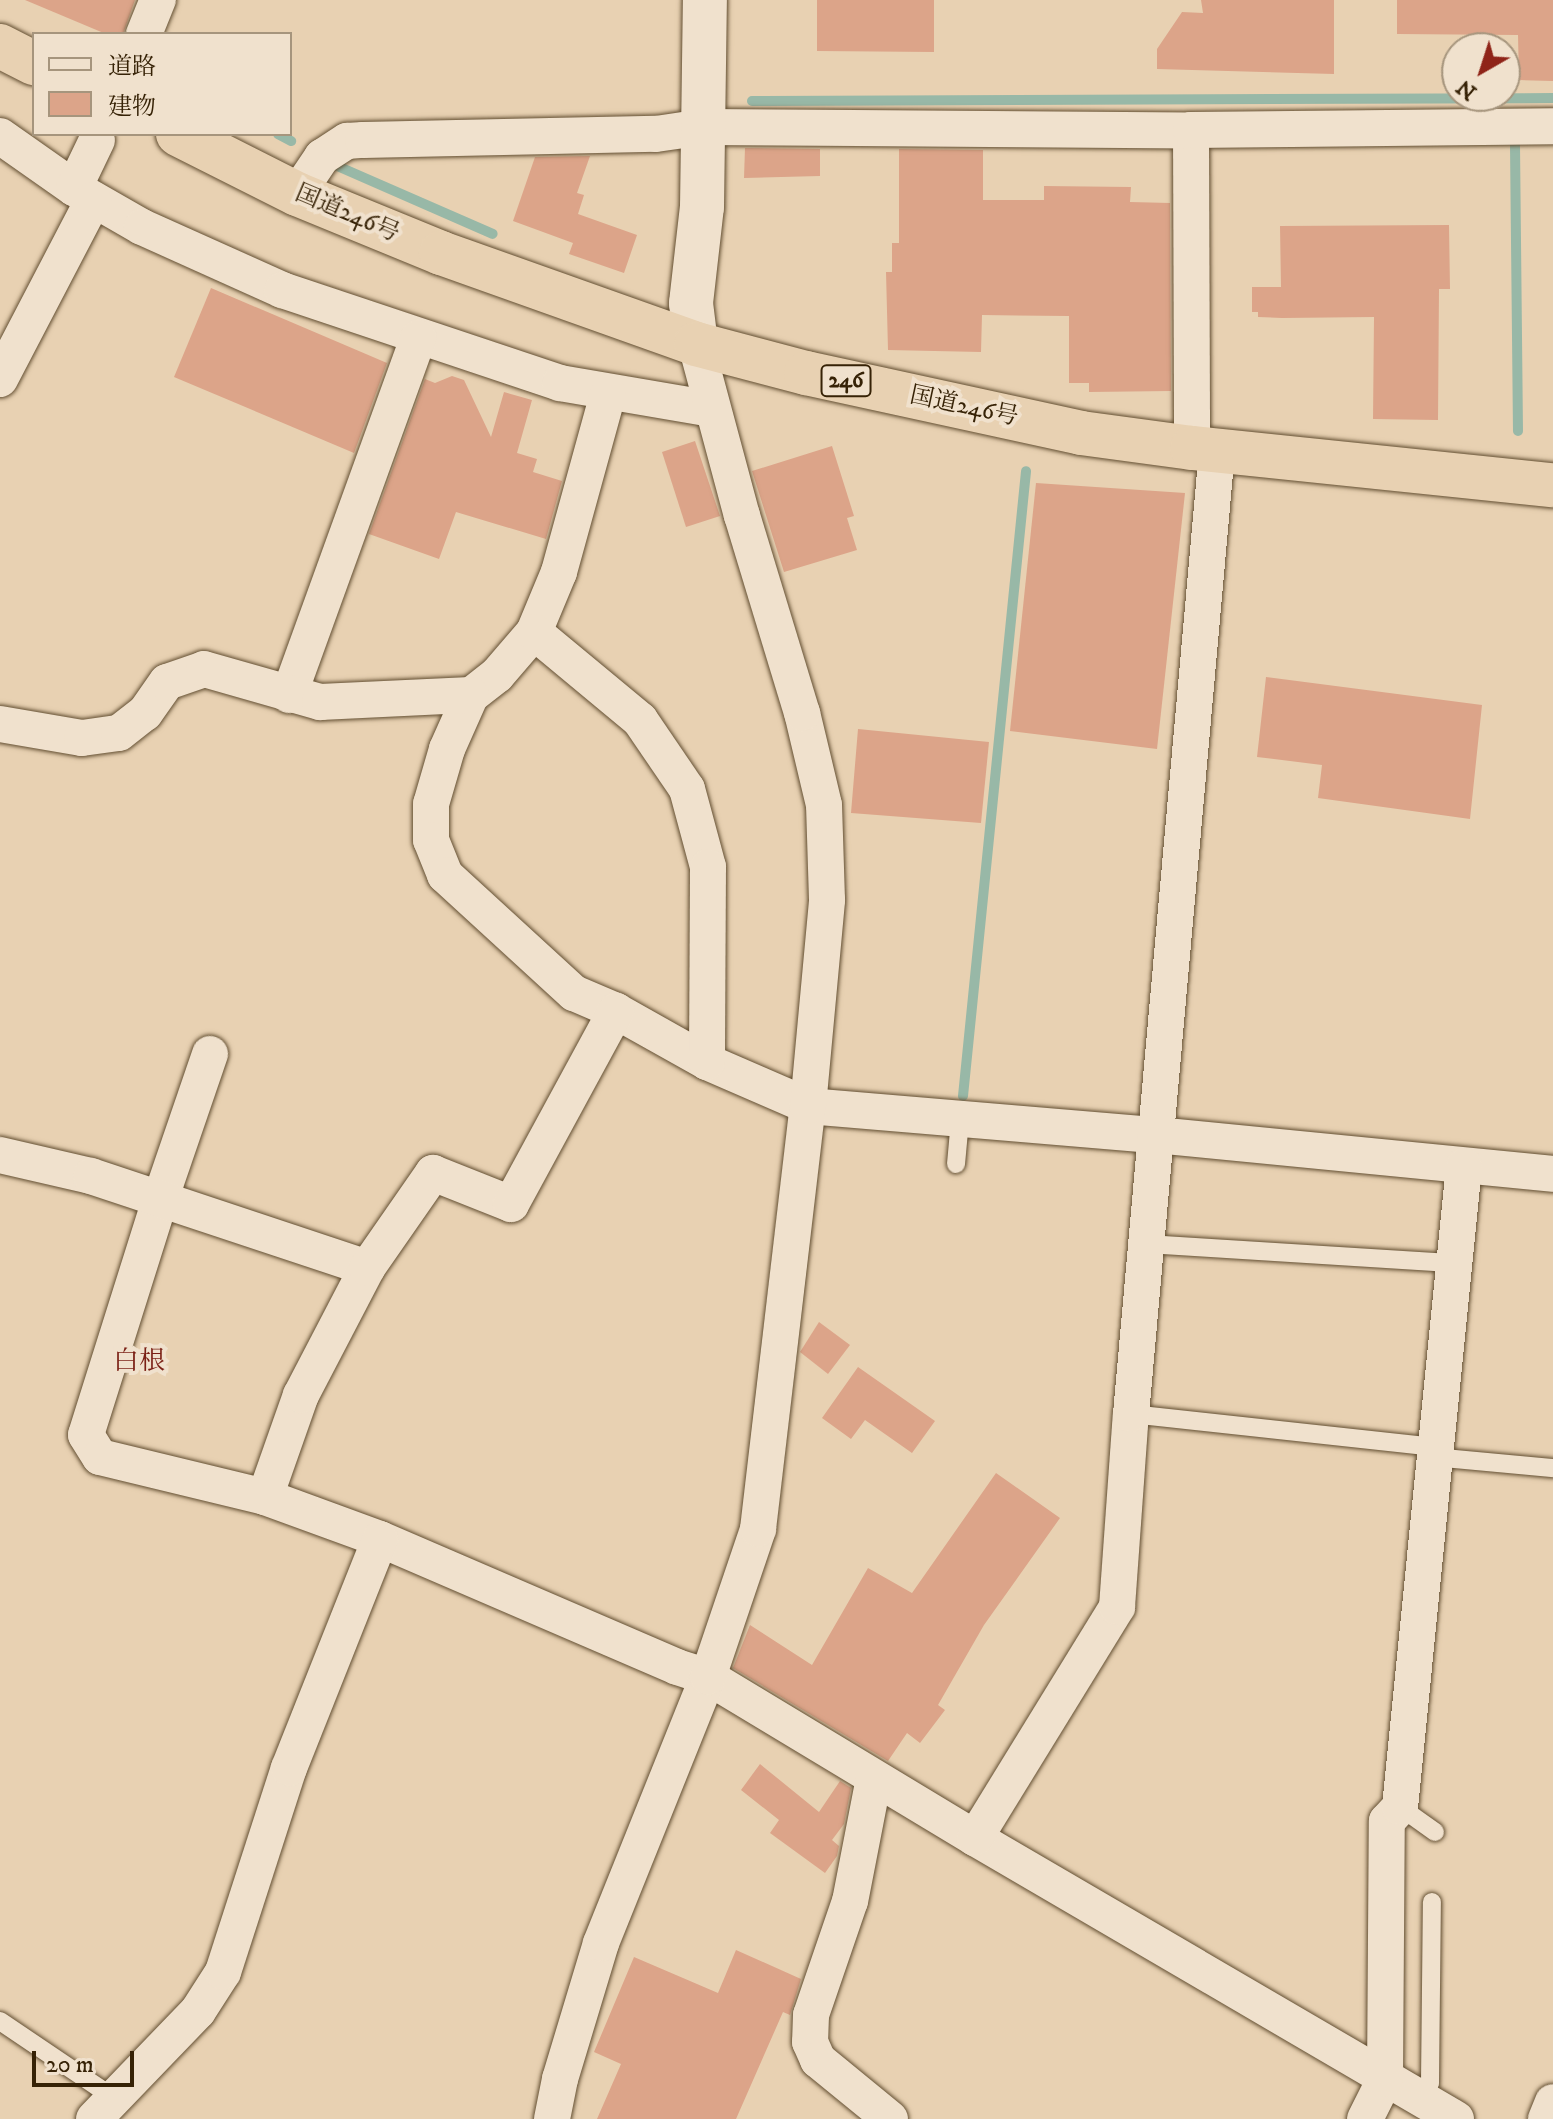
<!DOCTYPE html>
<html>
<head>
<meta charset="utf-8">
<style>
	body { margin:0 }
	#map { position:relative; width:1553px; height:2119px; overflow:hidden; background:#e8d1b2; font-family:"IM FELL DW Pica","Noto Serif JP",serif }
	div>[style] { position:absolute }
	.stream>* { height:10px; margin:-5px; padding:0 5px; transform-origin:5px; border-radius:5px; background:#98b8a7 }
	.building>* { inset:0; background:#dca489 }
	.roads { filter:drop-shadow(0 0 2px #624e31) drop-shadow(0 0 2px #624e31) }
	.service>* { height:18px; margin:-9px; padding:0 9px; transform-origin:9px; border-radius:9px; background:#f0e1cd }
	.minor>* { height:36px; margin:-18px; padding:0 18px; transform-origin:18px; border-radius:18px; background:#f0e1cd }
	.tertiary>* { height:44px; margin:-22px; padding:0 22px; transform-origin:22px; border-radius:22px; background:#f0e1cd }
	.trunk>* { height:44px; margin:-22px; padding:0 22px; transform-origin:22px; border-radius:22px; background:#e8d1b2 }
	span { translate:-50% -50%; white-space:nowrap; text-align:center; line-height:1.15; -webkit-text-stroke:8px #f0e1cd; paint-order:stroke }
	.shield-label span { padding:2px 6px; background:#f0e1cd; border:2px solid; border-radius:6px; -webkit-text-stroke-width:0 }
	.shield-label { font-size:22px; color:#362206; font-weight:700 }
	.street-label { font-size:24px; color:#362206 }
	.neighbourhood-label { font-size:26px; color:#7a1f14 }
	.legend { position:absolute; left:32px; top:32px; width:260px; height:104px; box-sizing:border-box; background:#f0e1cd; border:2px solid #a6957d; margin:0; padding:10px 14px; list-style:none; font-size:24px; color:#362206 }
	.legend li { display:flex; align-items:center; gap:16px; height:40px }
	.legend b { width:40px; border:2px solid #a6957d }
	.north { position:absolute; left:1441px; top:32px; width:80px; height:80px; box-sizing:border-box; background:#f0e1cd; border:2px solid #a6957d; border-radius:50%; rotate:219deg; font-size:22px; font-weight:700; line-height:32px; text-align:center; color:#362206 }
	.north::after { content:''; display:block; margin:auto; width:28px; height:36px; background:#8f2418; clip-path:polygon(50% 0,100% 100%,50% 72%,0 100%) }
	.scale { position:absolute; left:32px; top:2051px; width:102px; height:36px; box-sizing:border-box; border:4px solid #362206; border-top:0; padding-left:10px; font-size:24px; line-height:28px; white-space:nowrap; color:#362206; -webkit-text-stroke:6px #f0e1cd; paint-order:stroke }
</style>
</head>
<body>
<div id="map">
	<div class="stream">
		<i style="left:752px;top:101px;width:801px;rotate:-0.21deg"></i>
		<i style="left:278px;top:134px;width:15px;rotate:28deg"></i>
		<i style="left:1515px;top:145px;width:286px;rotate:89.4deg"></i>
		<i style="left:335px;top:165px;width:172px;rotate:23.6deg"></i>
		<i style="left:963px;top:1096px;width:628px;rotate:-84.24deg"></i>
	</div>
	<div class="building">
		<i style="clip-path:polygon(25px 0,135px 0,123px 34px,106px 34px)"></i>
		<i style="clip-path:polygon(817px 0,934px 0,934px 52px,817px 51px)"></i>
		<i style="clip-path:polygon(1201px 0,1334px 0,1334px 74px,1157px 69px,1157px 49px,1182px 12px,1203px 13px)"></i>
		<i style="clip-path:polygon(1397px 0,1553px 0,1553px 81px,1519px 80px,1518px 35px,1397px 34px)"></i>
		<i style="clip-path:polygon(745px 148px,820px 149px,820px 176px,744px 178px)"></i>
		<i style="clip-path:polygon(899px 149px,983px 150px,983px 200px,1044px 200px,1044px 186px,1131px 187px,1130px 202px,1170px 203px,1171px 391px,1089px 392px,1089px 383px,1069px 383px,1069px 316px,982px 315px,981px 352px,888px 350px,886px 272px,892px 272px,892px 243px,899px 243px)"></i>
		<i style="clip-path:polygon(590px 156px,577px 193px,584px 195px,578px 214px,637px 235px,624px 273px,569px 254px,573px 243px,513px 221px,535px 157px)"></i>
		<i style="clip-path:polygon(1449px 225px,1450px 289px,1439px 289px,1438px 420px,1373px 419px,1374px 317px,1282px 318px,1258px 317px,1258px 312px,1252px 312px,1252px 287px,1281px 287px,1280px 226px)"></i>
		<i style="clip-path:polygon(211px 288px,387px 363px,354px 453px,174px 377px)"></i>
		<i style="clip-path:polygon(452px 376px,464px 380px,491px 437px,504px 392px,532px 400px,517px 453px,537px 459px,533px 472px,562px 481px,546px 539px,456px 512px,439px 559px,369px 534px,425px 379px,435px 383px)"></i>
		<i style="clip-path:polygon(695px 441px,720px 516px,686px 527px,662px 452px)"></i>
		<i style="clip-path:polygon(832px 446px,854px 516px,847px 518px,857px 550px,784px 572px,752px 471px)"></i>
		<i style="clip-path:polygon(1036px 483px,1185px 493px,1157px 749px,1010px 731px)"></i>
		<i style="clip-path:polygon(1266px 677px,1482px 705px,1470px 819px,1318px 798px,1322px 765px,1257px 757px)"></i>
		<i style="clip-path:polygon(858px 729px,989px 742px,981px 823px,851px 813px)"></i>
		<i style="clip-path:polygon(819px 1322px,850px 1345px,828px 1374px,800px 1352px)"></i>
		<i style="clip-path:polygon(858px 1367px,935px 1421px,912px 1453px,865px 1420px,851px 1439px,822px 1418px)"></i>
		<i style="clip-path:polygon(996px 1473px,1060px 1518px,984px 1625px,938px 1705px,945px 1710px,920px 1743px,907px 1733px,888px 1761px,733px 1668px,750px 1625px,812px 1665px,868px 1568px,912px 1593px)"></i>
		<i style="clip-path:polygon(760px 1764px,819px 1812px,840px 1781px,851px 1788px,844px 1824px,832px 1840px,839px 1846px,837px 1856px,825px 1873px,770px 1833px,779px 1820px,741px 1790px)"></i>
		<i style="clip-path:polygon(736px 1950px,801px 1979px,790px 2015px,783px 2012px,736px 2119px,597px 2119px,621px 2064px,594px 2052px,634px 1957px,718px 1993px)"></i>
	</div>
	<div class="roads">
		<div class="service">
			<i style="left:956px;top:1164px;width:44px;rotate:-84.8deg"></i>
			<i style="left:1148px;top:1244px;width:306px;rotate:3.6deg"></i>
			<i style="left:1131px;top:1414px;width:306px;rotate:6.2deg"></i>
			<i style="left:1434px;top:1457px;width:120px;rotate:5.3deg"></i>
			<i style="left:1400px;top:1807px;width:43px;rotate:35.5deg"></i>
			<i style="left:0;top:2021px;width:138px;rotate:34deg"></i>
			<i style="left:1424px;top:2101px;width:19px;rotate:-72deg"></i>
			<i style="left:1430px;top:2083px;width:181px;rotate:-89.4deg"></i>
		</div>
		<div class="minor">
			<i style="left:144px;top:34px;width:37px;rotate:-68deg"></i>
			<i style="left:1191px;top:130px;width:318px;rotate:89.8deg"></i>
			<i style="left:0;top:136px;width:90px;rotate:35.1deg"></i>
			<i style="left:74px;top:188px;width:78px;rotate:29.8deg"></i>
			<i style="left:142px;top:227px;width:154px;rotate:24.2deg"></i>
			<i style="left:282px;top:290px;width:293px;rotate:18.5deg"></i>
			<i style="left:560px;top:383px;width:154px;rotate:9.7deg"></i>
			<i style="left:74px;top:188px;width:53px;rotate:-64.4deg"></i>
			<i style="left:297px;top:194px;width:45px;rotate:-56deg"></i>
			<i style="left:322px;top:157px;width:30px;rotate:-33deg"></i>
			<i style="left:347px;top:141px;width:16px;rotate:-4deg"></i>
			<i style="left:363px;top:140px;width:293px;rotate:-1.2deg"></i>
			<i style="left:656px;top:134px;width:49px;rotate:-8.3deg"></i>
			<i style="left:704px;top:127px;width:487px;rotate:0.4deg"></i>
			<i style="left:1191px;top:130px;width:362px;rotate:-0.6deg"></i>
			<i style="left:0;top:379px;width:202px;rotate:-62.5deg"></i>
			<i style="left:608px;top:394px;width:185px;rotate:105.4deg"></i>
			<i style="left:559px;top:572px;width:65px;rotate:112.6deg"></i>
			<i style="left:534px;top:632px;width:57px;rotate:130.7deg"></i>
			<i style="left:497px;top:675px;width:33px;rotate:142deg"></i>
			<i style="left:471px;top:695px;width:59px;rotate:114deg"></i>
			<i style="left:447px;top:749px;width:57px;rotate:106.2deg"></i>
			<i style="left:431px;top:804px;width:36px;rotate:90deg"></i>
			<i style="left:431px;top:840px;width:38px;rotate:68deg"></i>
			<i style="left:445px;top:875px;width:175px;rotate:42.5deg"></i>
			<i style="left:574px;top:993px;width:46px;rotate:23.2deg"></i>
			<i style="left:616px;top:1011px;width:104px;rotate:29.3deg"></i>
			<i style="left:707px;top:1062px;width:110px;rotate:23.5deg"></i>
			<i style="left:808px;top:1106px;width:349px;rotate:4.8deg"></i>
			<i style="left:1156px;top:1135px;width:399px;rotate:5.6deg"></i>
			<i style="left:534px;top:632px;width:138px;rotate:39.7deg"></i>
			<i style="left:640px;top:720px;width:83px;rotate:55.7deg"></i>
			<i style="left:687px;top:789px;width:81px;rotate:74.9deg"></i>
			<i style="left:708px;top:867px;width:195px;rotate:90.3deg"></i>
			<i style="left:289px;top:695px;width:380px;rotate:-70.1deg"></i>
			<i style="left:0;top:724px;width:83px;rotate:9.7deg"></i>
			<i style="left:82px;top:738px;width:37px;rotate:-8deg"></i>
			<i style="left:119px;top:733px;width:33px;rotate:-38deg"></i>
			<i style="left:145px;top:713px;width:38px;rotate:-55deg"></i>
			<i style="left:167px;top:682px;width:39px;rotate:-19deg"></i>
			<i style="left:204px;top:669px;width:121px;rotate:15.9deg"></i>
			<i style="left:320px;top:702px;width:151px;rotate:-2.7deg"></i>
			<i style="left:210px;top:1054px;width:154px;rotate:108.9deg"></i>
			<i style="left:160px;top:1200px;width:246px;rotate:107.5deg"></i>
			<i style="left:86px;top:1435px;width:26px;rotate:58deg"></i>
			<i style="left:100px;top:1457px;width:170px;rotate:13.6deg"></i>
			<i style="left:265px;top:1497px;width:122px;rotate:20.1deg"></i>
			<i style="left:380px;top:1539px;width:323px;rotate:23.3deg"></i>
			<i style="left:677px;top:1667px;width:33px;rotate:18deg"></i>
			<i style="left:708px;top:1677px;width:312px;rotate:31.1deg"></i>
			<i style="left:975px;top:1838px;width:557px;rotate:30.29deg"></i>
			<i style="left:0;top:1155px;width:93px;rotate:13deg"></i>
			<i style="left:91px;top:1176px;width:291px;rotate:18.4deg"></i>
			<i style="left:265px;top:1497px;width:108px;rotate:-70.6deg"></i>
			<i style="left:301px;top:1395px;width:143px;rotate:-62.5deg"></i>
			<i style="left:367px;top:1268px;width:116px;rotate:-55.2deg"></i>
			<i style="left:433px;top:1173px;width:84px;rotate:21.7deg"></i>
			<i style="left:511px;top:1204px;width:220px;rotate:-61.5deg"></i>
			<i style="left:874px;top:1778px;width:125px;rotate:101deg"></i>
			<i style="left:850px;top:1901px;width:120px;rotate:108.9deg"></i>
			<i style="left:811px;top:2015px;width:27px;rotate:92deg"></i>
			<i style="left:810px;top:2042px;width:20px;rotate:66deg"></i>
			<i style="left:818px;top:2060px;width:93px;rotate:39.3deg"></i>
			<i style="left:975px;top:1838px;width:271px;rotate:-58.4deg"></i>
			<i style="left:1117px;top:1607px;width:194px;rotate:-85.9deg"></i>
			<i style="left:1131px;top:1414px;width:967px;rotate:-84.9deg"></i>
			<i style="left:94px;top:2119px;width:150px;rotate:-46.1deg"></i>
			<i style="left:198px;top:2011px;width:46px;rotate:-57.3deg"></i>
			<i style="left:223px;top:1972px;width:214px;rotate:-72.1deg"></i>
			<i style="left:289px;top:1768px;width:246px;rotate:-68.3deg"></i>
			<i style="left:552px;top:2119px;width:41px;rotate:-78.7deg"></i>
			<i style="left:560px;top:2079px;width:142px;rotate:-73.2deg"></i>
			<i style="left:601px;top:1943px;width:287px;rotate:-68.1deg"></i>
			<i style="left:708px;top:1677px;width:156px;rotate:-71.3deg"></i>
			<i style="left:758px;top:1529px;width:426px;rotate:-83.3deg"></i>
			<i style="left:808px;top:1106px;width:207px;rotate:-84.7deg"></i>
			<i style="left:827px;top:900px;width:95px;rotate:-91.8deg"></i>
			<i style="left:824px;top:805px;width:95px;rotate:-103.4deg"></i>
			<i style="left:802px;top:713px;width:206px;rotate:-106.9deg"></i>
			<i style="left:742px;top:516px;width:178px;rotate:-105deg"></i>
			<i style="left:1365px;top:2119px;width:45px;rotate:-63.4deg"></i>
			<i style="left:1385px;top:2079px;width:258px;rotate:-89.6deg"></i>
			<i style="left:1387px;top:1821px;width:19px;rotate:-47deg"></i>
			<i style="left:1400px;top:1807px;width:644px;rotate:-84.3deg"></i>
			<i style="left:1546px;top:2119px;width:18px;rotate:-68deg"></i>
		</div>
		<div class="tertiary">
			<i style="left:696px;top:344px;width:41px;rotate:-97deg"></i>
			<i style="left:691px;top:303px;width:97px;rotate:-83.5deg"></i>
			<i style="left:702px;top:207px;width:207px;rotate:-89.2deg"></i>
		</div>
		<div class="trunk">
			<i style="left:0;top:46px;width:38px;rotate:27deg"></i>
			<i style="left:178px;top:134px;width:133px;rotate:26.8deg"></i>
			<i style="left:297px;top:194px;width:156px;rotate:22.3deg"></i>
			<i style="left:441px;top:253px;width:271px;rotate:19.6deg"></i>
			<i style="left:696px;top:344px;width:114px;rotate:14.8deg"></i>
			<i style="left:806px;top:373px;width:281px;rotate:12.3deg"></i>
			<i style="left:1081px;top:433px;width:112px;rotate:7.7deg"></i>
			<i style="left:1192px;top:448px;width:363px;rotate:5.9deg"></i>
		</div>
	</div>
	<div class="shield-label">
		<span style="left:846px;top:381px">246</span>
	</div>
	<div class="street-label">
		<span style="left:347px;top:214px;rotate:23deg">国道246号</span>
		<span style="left:964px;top:407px;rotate:12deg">国道246号</span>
	</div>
	<div class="neighbourhood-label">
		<span style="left:139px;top:1362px">白根</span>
	</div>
	<ul class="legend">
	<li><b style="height:10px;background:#f0e1cd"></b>道路</li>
	<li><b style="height:22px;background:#dca489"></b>建物</li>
	</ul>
	<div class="north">N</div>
	<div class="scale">20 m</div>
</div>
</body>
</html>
